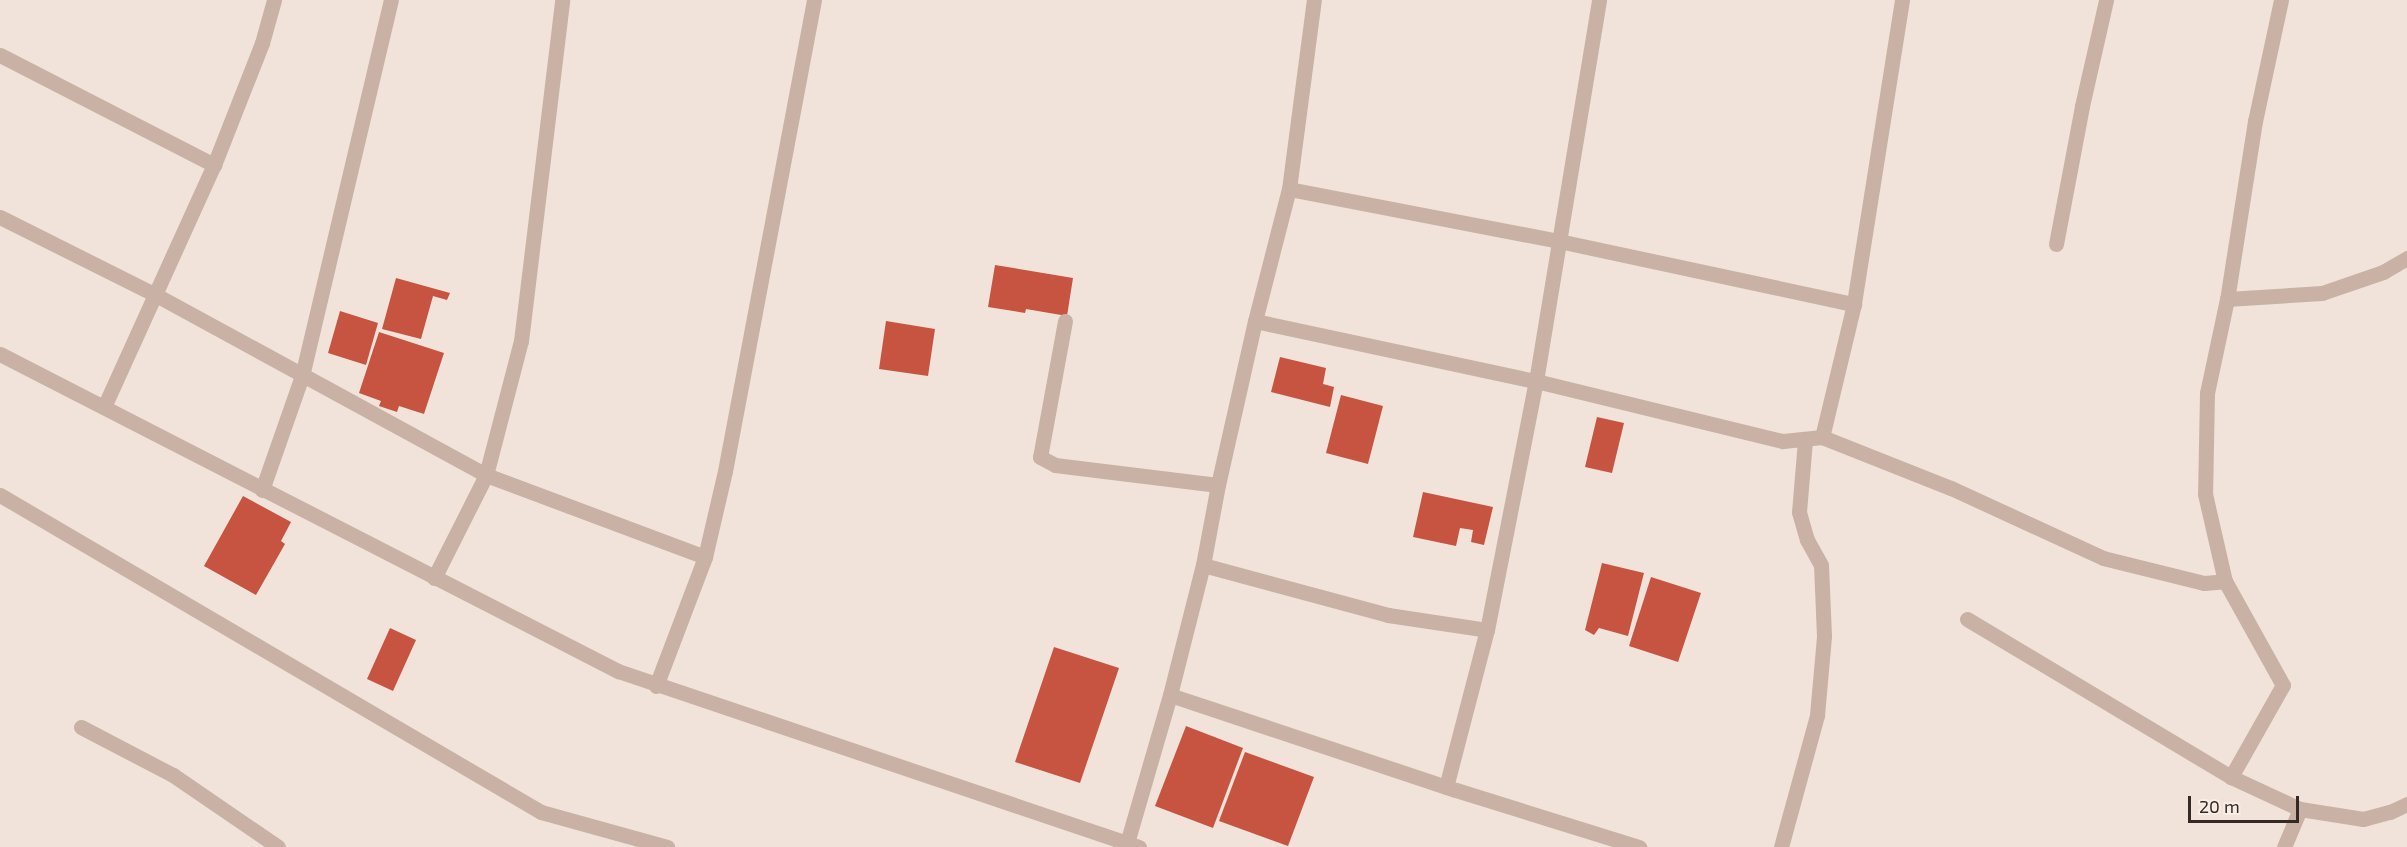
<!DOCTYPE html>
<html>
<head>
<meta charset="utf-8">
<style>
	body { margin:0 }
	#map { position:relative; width:2407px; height:847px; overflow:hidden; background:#f1e3d9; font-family:"Exo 2",sans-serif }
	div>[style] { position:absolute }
	.building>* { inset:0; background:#c75441 }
	.street>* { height:15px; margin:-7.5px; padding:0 7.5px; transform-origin:7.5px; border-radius:7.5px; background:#c9b2a5 }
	span { translate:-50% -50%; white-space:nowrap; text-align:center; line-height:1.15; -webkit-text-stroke:4.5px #f9eee5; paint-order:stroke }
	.scale { position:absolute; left:2188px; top:796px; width:111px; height:27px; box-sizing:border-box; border:3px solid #352926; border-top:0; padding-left:8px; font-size:18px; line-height:21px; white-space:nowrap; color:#352926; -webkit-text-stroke:4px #f9eee5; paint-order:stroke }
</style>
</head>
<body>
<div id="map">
	<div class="building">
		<i style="clip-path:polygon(995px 265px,1073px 278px,1067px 316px,1026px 309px,1025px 313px,988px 307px)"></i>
		<i style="clip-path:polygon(396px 278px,450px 293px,447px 300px,433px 296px,421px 339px,382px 329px)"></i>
		<i style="clip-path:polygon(340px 311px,378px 323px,366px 365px,328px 353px)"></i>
		<i style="clip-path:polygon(886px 321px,935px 329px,928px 376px,879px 369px)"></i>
		<i style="clip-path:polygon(379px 332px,444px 353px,424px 414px,399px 406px,397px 412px,379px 406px,381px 401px,359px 393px)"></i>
		<i style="clip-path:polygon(1280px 357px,1326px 368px,1323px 384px,1334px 387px,1330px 407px,1271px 392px)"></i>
		<i style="clip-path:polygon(1341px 395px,1383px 406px,1368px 464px,1326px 453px)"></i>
		<i style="clip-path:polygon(1597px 417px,1624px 423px,1612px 473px,1585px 467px)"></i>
		<i style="clip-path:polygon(1423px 492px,1493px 507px,1484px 545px,1471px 542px,1473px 530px,1460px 528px,1456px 546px,1413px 537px)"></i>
		<i style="clip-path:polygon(243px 496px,291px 522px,281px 541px,285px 544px,256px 595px,204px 566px)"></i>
		<i style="clip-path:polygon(1602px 563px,1644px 573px,1628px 636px,1599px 628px,1594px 635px,1585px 630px)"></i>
		<i style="clip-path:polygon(1651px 577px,1701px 593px,1678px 662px,1629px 646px)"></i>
		<i style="clip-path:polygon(390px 628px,416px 640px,393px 691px,367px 679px)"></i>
		<i style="clip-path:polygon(1054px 647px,1119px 668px,1080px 783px,1015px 762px)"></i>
		<i style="clip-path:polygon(1186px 726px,1243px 748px,1213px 828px,1155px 806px)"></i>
		<i style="clip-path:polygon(1245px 752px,1314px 777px,1288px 846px,1219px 821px)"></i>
	</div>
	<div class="street">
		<i style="left:1902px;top:0;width:308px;rotate:99deg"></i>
		<i style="left:1854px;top:304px;width:137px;rotate:103.5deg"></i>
		<i style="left:1822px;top:437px;width:139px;rotate:21.6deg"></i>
		<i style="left:1951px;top:488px;width:167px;rotate:24.7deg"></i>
		<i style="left:2103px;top:558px;width:104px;rotate:13.9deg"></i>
		<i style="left:2204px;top:583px;width:21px;rotate:-5deg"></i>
		<i style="left:2281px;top:0;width:124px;rotate:102.1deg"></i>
		<i style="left:2255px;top:121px;width:180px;rotate:98.9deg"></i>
		<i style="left:2227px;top:299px;width:96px;rotate:102deg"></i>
		<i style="left:2207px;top:393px;width:101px;rotate:91.1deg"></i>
		<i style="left:2205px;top:494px;width:89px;rotate:77.1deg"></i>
		<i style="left:2225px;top:581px;width:119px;rotate:60.9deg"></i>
		<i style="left:2283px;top:685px;width:106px;rotate:119.5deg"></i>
		<i style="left:2231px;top:777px;width:76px;rotate:24.9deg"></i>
		<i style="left:2300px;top:809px;width:41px;rotate:112.8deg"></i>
		<i style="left:0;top:55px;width:241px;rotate:27.2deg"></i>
		<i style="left:1289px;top:189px;width:275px;rotate:10.9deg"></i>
		<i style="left:1559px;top:241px;width:302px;rotate:12.1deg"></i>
		<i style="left:0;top:217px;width:174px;rotate:26.6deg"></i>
		<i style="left:156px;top:295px;width:376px;rotate:28.6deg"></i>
		<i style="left:486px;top:475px;width:234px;rotate:20.5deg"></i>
		<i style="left:705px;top:557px;width:138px;rotate:110.8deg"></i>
		<i style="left:2056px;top:244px;width:140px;rotate:-79.3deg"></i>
		<i style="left:2082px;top:106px;width:109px;rotate:-77.2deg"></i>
		<i style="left:2227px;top:299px;width:95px;rotate:-3.6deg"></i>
		<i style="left:2322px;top:293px;width:65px;rotate:-19deg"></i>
		<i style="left:2383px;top:272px;width:28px;rotate:-30deg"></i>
		<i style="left:1065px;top:321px;width:138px;rotate:100.4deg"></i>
		<i style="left:1040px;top:457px;width:17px;rotate:28deg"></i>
		<i style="left:1055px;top:465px;width:164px;rotate:7deg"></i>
		<i style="left:1255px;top:321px;width:287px;rotate:12.1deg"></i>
		<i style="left:1536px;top:381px;width:254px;rotate:13.7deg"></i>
		<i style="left:1783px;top:441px;width:39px;rotate:-6deg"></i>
		<i style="left:0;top:354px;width:695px;rotate:27.16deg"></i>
		<i style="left:618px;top:671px;width:550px;rotate:18.67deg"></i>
		<i style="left:104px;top:407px;width:266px;rotate:-65.6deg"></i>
		<i style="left:214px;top:165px;width:131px;rotate:-68.5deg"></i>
		<i style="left:262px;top:43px;width:45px;rotate:-74.4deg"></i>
		<i style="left:262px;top:490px;width:121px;rotate:-70.7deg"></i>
		<i style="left:302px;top:376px;width:386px;rotate:-76.7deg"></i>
		<i style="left:0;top:495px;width:627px;rotate:30.37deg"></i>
		<i style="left:541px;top:812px;width:131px;rotate:15.5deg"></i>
		<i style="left:705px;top:557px;width:88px;rotate:-76.9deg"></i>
		<i style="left:725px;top:471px;width:479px;rotate:-79.3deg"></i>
		<i style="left:1203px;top:565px;width:192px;rotate:15.1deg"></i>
		<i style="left:1388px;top:615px;width:100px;rotate:8.6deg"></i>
		<i style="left:434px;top:578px;width:115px;rotate:-63.2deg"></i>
		<i style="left:486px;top:475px;width:138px;rotate:-75.4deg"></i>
		<i style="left:521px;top:341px;width:343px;rotate:-83.1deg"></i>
		<i style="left:1967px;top:619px;width:308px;rotate:30.9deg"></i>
		<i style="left:1170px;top:695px;width:301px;rotate:18.4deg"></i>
		<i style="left:1456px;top:790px;width:192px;rotate:17.3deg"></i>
		<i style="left:81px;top:727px;width:104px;rotate:27.6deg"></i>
		<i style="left:173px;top:775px;width:127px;rotate:34.4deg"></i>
		<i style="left:1446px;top:787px;width:162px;rotate:-75.4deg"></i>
		<i style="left:1487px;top:630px;width:254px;rotate:-78.9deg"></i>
		<i style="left:1536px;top:381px;width:386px;rotate:-80.6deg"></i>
		<i style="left:2300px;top:809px;width:64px;rotate:9deg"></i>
		<i style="left:2363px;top:819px;width:28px;rotate:-15deg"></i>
		<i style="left:2390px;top:812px;width:19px;rotate:-25deg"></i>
		<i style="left:1127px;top:843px;width:154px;rotate:-73.8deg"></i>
		<i style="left:1170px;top:695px;width:134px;rotate:-75.8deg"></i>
		<i style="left:1203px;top:565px;width:81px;rotate:-79.4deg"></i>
		<i style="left:1218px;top:485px;width:168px;rotate:-77.3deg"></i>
		<i style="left:1255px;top:321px;width:136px;rotate:-75.6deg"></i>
		<i style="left:1289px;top:189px;width:191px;rotate:-82.5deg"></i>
		<i style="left:1781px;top:847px;width:137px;rotate:-74.7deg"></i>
		<i style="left:1817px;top:715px;width:79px;rotate:-84.9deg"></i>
		<i style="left:1824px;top:636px;width:71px;rotate:-92.4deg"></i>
		<i style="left:1821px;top:565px;width:29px;rotate:-119deg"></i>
		<i style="left:1807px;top:540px;width:29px;rotate:-106deg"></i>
		<i style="left:1799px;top:512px;width:72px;rotate:-85.2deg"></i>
	</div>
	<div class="scale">20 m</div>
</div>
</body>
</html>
